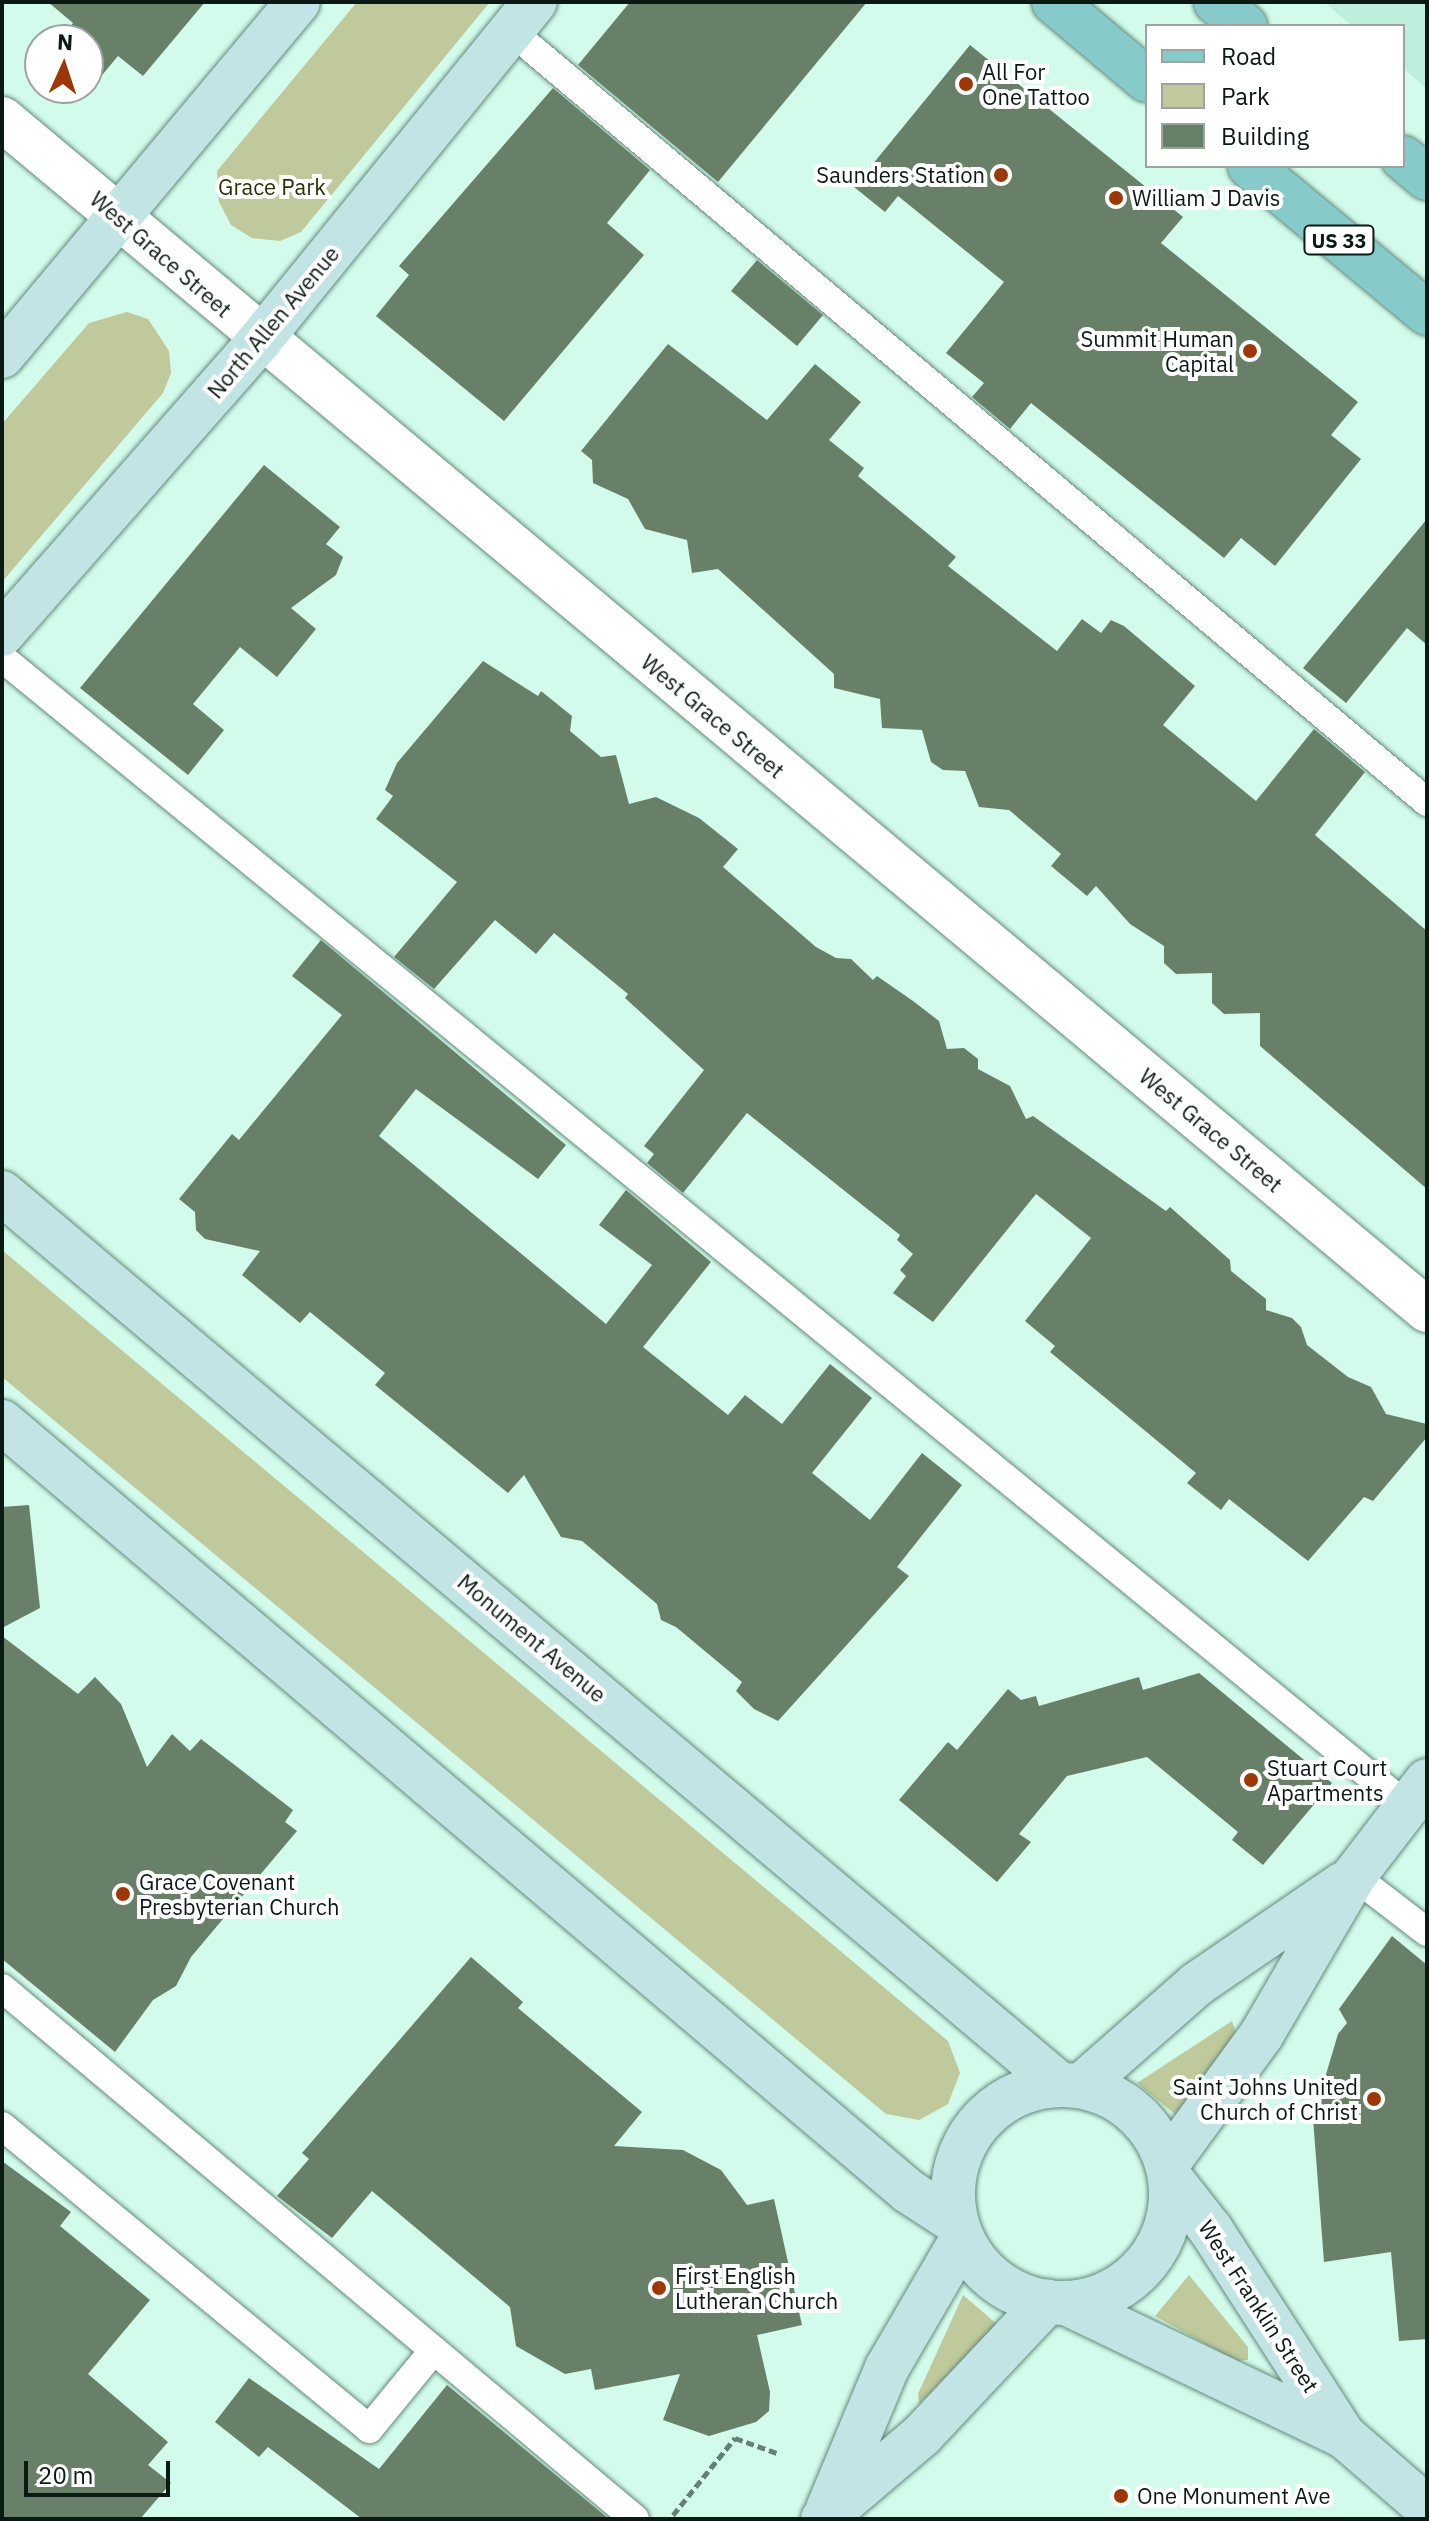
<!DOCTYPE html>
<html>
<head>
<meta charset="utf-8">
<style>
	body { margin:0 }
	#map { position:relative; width:1429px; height:2521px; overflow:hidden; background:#d2fbeb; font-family:"IBM Plex Sans",sans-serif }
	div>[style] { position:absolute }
	.built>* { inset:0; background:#beefdc }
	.green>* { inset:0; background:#bfc99b }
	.building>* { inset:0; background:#688067 }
	.path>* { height:5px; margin-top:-2.5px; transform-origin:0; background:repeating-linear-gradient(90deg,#658075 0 8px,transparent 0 12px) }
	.roads { filter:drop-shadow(0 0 2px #64897a) drop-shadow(0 0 2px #64897a) }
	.lane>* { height:28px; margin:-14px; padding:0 14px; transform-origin:14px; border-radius:14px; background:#fff }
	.street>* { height:44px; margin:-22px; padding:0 22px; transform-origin:22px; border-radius:22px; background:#fff }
	.secondary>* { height:44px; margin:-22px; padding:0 22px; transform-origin:22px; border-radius:22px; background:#c2e4e4 }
	.secondary>.ring { margin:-22px; padding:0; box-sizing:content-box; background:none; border:44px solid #c2e4e4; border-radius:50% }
	.primary>* { height:44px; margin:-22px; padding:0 22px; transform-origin:22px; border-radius:22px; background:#86caca }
	.dots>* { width:22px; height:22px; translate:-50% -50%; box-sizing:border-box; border:4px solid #fff; border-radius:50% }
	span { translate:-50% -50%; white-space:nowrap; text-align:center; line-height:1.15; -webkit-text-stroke:8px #fff; paint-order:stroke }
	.shield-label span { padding:2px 6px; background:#fff; border:2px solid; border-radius:6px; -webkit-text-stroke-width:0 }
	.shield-label { font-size:20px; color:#0a1913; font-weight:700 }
	.poi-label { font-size:22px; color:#0a1913 }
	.left { translate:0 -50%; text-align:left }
	.right { translate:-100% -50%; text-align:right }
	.park-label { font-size:22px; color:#2a3005 }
	.street-label { font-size:22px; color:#0a1913 }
	.frame { position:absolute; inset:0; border:4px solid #0a1913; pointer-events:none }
	.legend { position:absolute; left:1145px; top:24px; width:260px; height:144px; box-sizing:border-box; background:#fff; border:2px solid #9da3a1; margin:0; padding:10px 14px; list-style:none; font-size:24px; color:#0a1913 }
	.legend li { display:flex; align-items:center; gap:16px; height:40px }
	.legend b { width:40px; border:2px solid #9da3a1 }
	.north { position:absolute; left:24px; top:24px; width:80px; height:80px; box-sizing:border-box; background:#fff; border:2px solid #9da3a1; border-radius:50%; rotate:3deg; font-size:22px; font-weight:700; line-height:32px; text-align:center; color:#0a1913 }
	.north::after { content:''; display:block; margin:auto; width:28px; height:36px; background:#9d3805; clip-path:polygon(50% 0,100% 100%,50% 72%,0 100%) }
	.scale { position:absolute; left:24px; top:2461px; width:146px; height:36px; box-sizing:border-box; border:4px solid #0a1913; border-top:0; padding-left:10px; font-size:24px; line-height:28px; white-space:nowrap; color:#0a1913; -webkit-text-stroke:6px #fff; paint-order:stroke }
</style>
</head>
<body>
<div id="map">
	<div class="built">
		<i style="clip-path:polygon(1324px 2px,1427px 2px,1427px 89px,1403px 68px,1403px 26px,1352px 26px)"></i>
	</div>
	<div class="green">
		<i style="clip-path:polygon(357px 2px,490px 2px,301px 232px,280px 241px,252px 238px,231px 225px,219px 202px,217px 171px)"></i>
		<i style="clip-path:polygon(127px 312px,148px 319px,169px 351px,171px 373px,163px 393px,2px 582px,2px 424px,89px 323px)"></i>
		<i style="clip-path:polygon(2px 1250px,948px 2041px,960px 2073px,948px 2104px,919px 2120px,886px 2114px,2px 1377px)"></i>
		<i style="clip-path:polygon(1232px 2021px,1236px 2032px,1176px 2115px,1137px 2083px)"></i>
		<i style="clip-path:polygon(1189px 2275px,1248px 2347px,1248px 2360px,1236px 2361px,1155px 2316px)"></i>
		<i style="clip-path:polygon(963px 2295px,998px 2325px,919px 2404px,918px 2394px)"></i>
	</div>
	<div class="building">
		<i style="clip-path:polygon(48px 2px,205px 2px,143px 76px,118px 56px,88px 92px,88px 40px,60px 40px,73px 23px)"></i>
		<i style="clip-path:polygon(630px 2px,867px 2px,718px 182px,578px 65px)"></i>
		<i style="clip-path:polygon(970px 45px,1183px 217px,1161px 243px,1358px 402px,1331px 435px,1361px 459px,1275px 566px,1241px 538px,1224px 558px,1031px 403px,1010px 429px,972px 397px,984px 383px,946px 353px,1004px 282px,898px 196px,885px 212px,854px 187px)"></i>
		<i style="clip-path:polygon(553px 88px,650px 170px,607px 223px,644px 255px,504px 421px,376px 316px,409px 275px,399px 266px)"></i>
		<i style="clip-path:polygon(757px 260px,823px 315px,797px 346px,731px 291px)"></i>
		<i style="clip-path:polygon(668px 344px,767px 420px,815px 364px,861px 402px,829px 440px,864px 468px,858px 476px,956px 557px,948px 566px,1057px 651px,1082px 619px,1101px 633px,1111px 620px,1124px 626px,1195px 686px,1163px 725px,1256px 801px,1314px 729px,1365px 772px,1315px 835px,1427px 931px,1427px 1189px,1260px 1046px,1260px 1013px,1224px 1014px,1212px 1003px,1212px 973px,1176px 974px,1164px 963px,1164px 946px,1130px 924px,1096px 886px,1087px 896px,1051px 866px,1061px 854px,1009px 810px,979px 807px,965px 771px,943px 770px,931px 762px,922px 730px,882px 728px,880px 699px,834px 688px,834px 674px,718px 569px,692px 573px,687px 540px,645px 529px,628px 499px,593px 483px,592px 460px,581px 451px)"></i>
		<i style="clip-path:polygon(264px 465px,340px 527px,326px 544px,343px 557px,336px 575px,291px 608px,316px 629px,277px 677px,240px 647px,193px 704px,224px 730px,188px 775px,80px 688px)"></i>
		<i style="clip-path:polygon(1427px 519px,1427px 645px,1407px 628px,1346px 703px,1303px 668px)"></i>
		<i style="clip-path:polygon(483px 661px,538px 696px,541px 691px,572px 716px,570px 731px,601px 757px,616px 755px,629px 804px,656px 797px,699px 818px,738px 849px,723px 867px,816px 947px,836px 958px,851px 959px,873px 980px,877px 976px,913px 1001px,939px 1021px,947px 1049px,964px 1048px,978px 1059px,978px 1069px,1010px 1086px,1026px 1119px,1033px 1116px,1166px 1211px,1170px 1207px,1230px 1260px,1231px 1271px,1266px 1299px,1266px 1310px,1292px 1318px,1301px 1327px,1307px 1345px,1348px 1377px,1371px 1387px,1386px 1414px,1427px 1424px,1427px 1437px,1373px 1501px,1364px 1497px,1308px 1561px,1229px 1499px,1221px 1510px,1187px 1483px,1196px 1473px,1050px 1352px,1055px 1346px,1025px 1321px,1091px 1238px,1036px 1194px,933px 1322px,893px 1293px,906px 1276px,900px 1270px,913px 1254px,897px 1240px,900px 1235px,747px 1113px,683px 1193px,647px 1163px,654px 1154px,644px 1146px,704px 1070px,625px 998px,628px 994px,554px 933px,536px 954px,495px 920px,434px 989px,394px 957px,457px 882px,376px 819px,393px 796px,385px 790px,397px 763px)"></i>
		<i style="clip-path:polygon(321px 940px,566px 1145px,538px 1179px,416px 1089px,379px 1136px,606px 1324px,652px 1265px,599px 1225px,626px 1190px,711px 1262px,643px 1347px,728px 1415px,745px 1395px,782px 1424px,830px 1364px,872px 1398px,812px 1473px,870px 1520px,922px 1453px,962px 1485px,897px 1567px,909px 1576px,778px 1721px,754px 1709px,736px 1691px,742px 1682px,676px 1627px,661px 1620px,657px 1604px,582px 1541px,561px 1537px,524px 1475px,508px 1493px,375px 1385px,385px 1373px,310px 1312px,300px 1323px,242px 1275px,260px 1251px,205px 1239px,196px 1230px,195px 1212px,179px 1199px,232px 1134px,239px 1140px,342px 1015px,292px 976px)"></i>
		<i style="clip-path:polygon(29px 1505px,40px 1608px,2px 1628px,2px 1507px)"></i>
		<i style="clip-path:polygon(2px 1636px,78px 1694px,95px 1677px,121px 1704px,147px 1767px,172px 1734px,190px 1751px,201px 1739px,293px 1810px,285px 1822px,297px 1831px,191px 1957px,176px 1986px,153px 2000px,115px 2052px,2px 1959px)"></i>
		<i style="clip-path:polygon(1199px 1673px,1332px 1783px,1263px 1865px,1232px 1840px,1238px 1832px,1147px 1757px,1067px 1776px,1019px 1834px,1031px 1842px,997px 1882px,899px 1800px,948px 1742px,957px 1750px,1008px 1689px,1021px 1700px,1036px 1696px,1039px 1706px,1139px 1677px,1143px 1690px)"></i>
		<i style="clip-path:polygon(1392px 1936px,1427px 1965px,1427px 2339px,1399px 2341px,1391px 2252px,1324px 2262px,1313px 2118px,1338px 2034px,1347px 2023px,1339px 2009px)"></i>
		<i style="clip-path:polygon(471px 1957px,523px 2002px,518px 2008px,642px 2112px,614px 2146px,683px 2150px,721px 2170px,747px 2205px,774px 2199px,802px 2325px,757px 2335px,770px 2392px,769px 2411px,756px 2422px,709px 2436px,663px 2420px,680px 2374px,595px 2390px,591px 2369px,565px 2374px,516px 2346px,510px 2307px,372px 2191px,332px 2238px,277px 2196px,309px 2159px,302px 2153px)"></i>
		<i style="clip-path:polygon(2px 2161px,71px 2212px,60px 2226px,150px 2300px,88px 2374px,168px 2442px,148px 2465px,171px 2483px,140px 2519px,2px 2519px)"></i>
		<i style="clip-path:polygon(249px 2378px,379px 2469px,447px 2385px,609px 2519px,362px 2519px,268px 2447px,259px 2457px,215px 2422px)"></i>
	</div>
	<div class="path">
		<i style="left:673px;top:2515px;width:99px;rotate:-51.2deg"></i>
		<i style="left:735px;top:2438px;width:45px;rotate:19.7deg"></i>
	</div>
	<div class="roads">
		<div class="lane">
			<i style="left:511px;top:31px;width:1197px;rotate:40.09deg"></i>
			<i style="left:2px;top:658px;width:1814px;rotate:39.25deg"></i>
			<i style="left:1354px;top:1876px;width:92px;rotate:37.5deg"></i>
			<i style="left:2px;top:1988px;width:826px;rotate:39.99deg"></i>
			<i style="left:2px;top:2126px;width:476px;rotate:39.5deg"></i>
			<i style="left:369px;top:2429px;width:102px;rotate:-50.6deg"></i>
		</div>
		<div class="street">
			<i style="left:2px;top:119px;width:1857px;rotate:39.89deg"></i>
		</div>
		<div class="secondary">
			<i style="left:2px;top:356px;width:461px;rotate:-50.1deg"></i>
			<i style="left:2px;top:634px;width:391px;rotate:-48.7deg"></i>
			<i style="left:260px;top:340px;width:436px;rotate:-50.9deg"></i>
			<i style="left:2px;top:1193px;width:1384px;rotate:40.13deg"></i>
			<i style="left:2px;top:1422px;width:1188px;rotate:40.32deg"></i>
			<i style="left:908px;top:2191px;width:57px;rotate:32.9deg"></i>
			<i class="ring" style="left:953px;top:2085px;width:174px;height:174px"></i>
			<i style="left:1081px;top:2086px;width:154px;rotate:-41.3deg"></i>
			<i style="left:1197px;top:1984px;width:177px;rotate:-34.4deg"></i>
			<i style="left:1167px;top:2164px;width:161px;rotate:-53.8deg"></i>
			<i style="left:1262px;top:2034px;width:183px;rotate:-59.8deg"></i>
			<i style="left:1354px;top:1876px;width:120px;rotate:-52.5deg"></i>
			<i style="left:1171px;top:2179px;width:65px;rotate:51.9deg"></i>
			<i style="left:1211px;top:2230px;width:245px;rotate:57.2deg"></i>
			<i style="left:1344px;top:2436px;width:110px;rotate:40.9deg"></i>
			<i style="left:1066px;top:2303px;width:308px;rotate:25.6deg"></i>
			<i style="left:828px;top:2509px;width:153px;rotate:-67.3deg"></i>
			<i style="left:887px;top:2368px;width:149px;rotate:-59.8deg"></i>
			<i style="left:823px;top:2519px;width:130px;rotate:-40.3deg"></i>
			<i style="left:922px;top:2435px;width:183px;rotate:-46.8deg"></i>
		</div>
		<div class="primary">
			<i style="left:1054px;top:2px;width:121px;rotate:40deg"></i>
			<i style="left:1216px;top:2px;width:38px;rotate:40deg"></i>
			<i style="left:1403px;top:158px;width:31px;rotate:40deg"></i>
			<i style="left:1250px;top:166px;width:230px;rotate:39.7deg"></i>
		</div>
	</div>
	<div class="dots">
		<i style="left:966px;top:84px;background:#9d3805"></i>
		<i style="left:1001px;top:175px;background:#9d3805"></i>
		<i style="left:1116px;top:198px;background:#9d3805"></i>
		<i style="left:1250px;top:351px;background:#9d3805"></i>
		<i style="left:1251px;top:1780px;background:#9d3805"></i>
		<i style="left:123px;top:1894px;background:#9d3805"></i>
		<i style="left:1374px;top:2099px;background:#9d3805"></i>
		<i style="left:659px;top:2288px;background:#9d3805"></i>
		<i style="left:1121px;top:2496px;background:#9d3805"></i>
	</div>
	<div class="shield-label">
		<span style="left:1339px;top:240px">US 33</span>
	</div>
	<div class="poi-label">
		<span class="left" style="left:982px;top:84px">All For<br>One Tattoo</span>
		<span class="right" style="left:985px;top:175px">Saunders Station</span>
		<span class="left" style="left:1132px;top:198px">William J Davis</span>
		<span class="right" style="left:1234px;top:351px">Summit Human<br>Capital</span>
		<span class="left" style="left:1267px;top:1780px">Stuart Court<br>Apartments</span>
		<span class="left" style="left:139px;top:1894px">Grace Covenant<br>Presbyterian Church</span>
		<span class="right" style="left:1358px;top:2099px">Saint Johns United<br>Church of Christ</span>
		<span class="left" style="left:675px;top:2288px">First English<br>Lutheran Church</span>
		<span class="left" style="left:1137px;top:2496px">One Monument Ave</span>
	</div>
	<div class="park-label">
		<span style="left:272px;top:187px">Grace Park</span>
	</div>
	<div class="street-label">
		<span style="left:161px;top:254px;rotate:41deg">West Grace Street</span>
		<span style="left:273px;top:322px;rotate:-50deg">North Allen Avenue</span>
		<span style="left:713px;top:716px;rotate:40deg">West Grace Street</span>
		<span style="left:1211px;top:1130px;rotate:40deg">West Grace Street</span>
		<span style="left:532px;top:1638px;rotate:40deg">Monument Avenue</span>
		<span style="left:1259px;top:2306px;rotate:57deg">West Franklin Street</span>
	</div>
	<div class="frame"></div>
	<ul class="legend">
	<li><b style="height:10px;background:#86caca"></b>Road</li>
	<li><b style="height:22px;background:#bfc99b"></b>Park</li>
	<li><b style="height:22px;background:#688067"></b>Building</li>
	</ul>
	<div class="north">N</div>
	<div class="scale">20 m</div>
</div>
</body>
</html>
